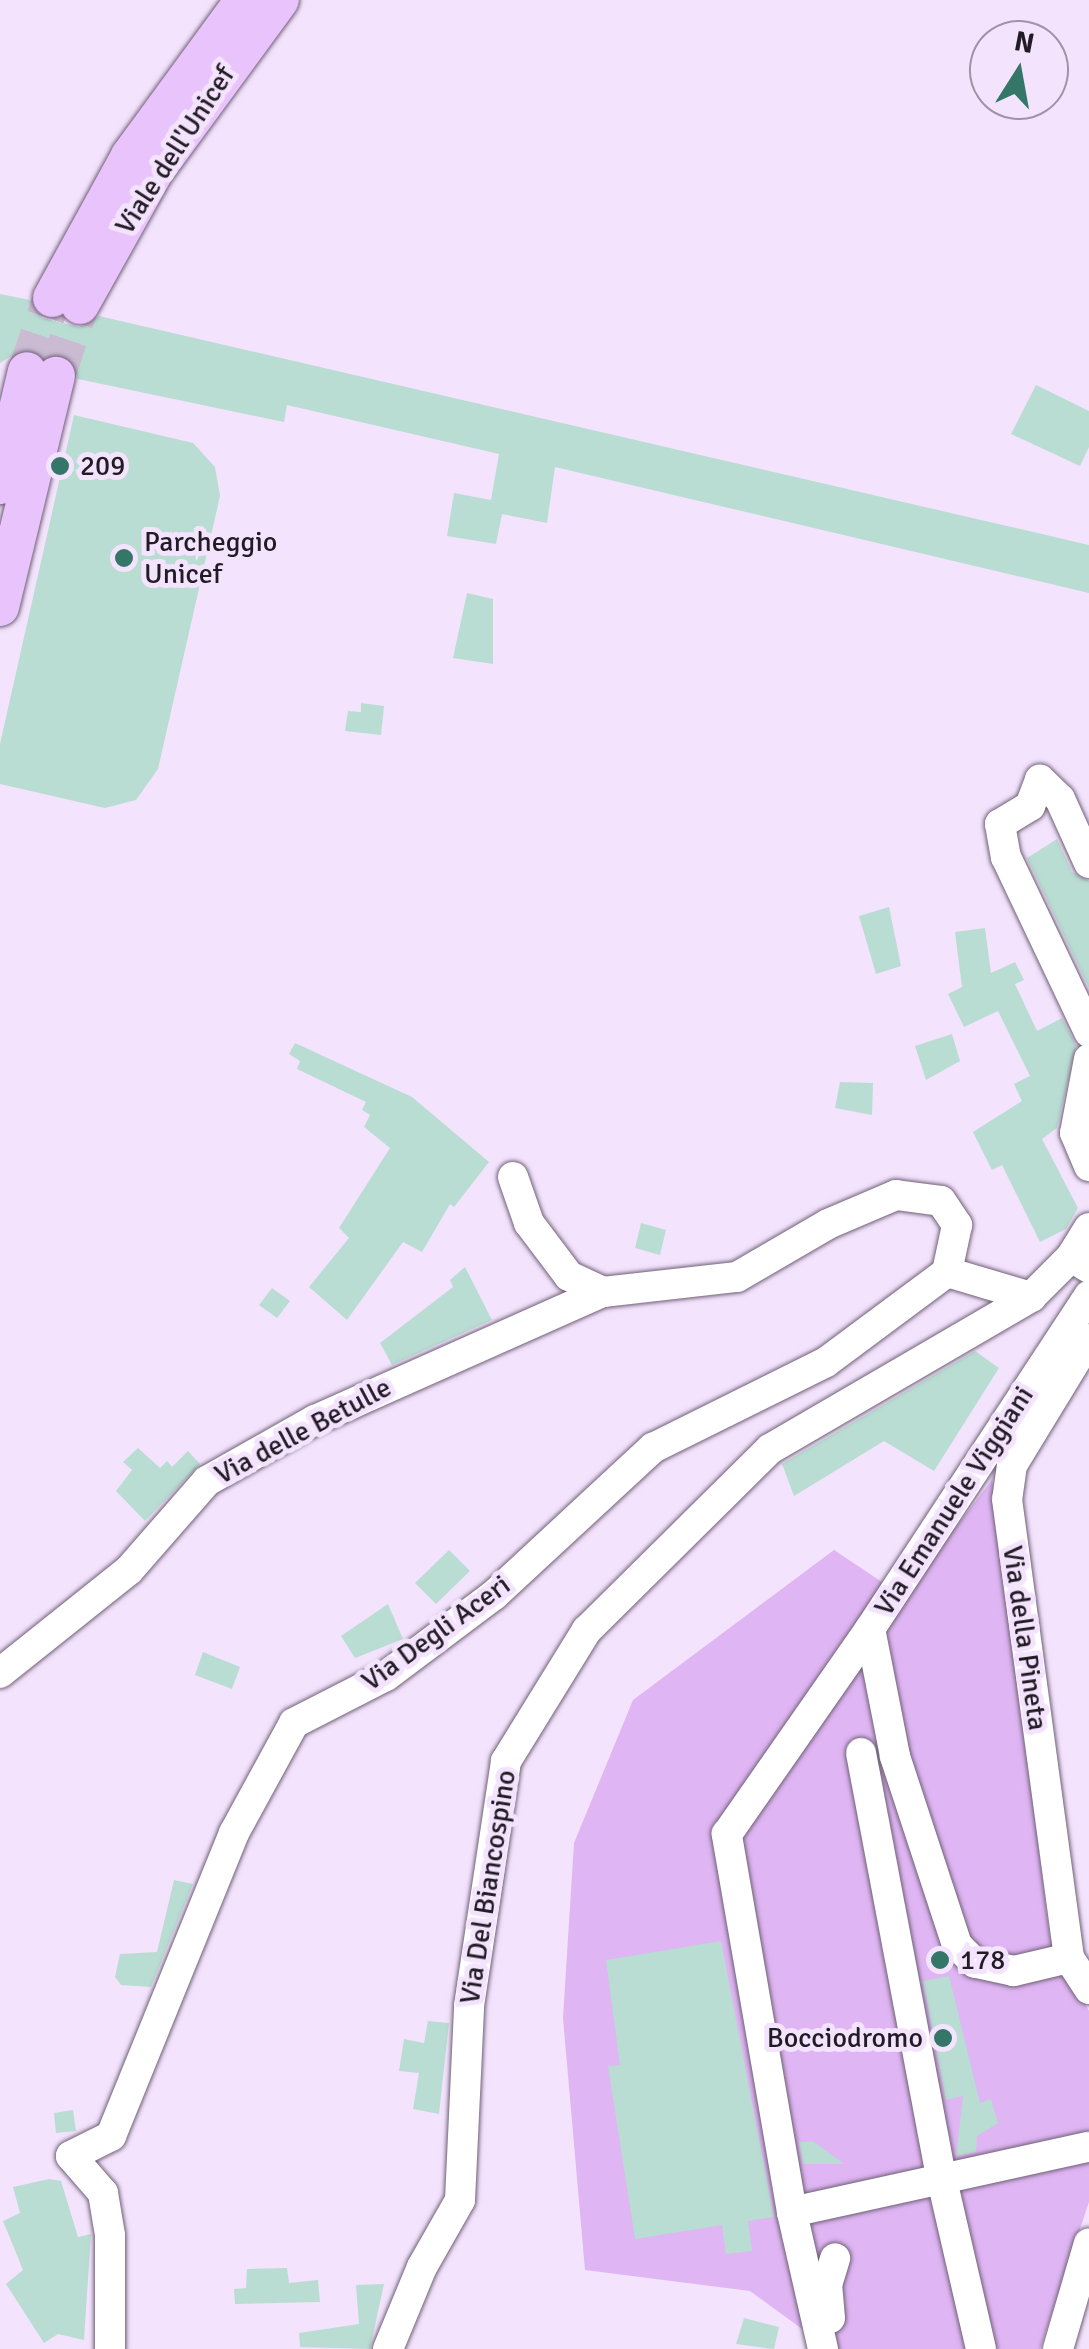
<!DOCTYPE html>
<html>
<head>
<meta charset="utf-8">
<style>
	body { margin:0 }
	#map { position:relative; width:1089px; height:2349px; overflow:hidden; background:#f4e3fd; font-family:Signika,sans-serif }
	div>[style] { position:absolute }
	.green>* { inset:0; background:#dfb5f3 }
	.building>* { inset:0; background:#b9ddd3 }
	.major-tunnel>* { height:38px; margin-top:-19px; transform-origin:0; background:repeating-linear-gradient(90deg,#cabbd2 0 38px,transparent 0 57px) }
	.roads { filter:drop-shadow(0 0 2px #6f6077) drop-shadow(0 0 2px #6f6077) }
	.minor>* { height:30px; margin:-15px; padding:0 15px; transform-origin:15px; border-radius:15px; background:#fff }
	.major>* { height:38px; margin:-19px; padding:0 19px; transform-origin:19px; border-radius:19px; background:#e9c3fb }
	.dots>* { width:28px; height:28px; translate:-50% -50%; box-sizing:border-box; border:5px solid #f4e3fd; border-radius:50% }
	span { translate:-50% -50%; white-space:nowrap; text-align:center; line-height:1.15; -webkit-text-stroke:10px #f4e3fd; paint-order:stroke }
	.street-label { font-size:28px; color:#211b24 }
	.poi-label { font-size:28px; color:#211b24 }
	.left { translate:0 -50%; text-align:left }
	.right { translate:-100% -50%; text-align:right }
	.north { position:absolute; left:969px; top:20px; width:100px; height:100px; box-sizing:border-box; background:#f4e3fd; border:2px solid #a093a6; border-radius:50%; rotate:11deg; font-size:28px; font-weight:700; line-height:40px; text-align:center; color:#211b24 }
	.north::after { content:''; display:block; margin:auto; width:35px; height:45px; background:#347668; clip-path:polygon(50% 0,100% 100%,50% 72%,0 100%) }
</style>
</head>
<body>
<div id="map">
	<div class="green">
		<i style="clip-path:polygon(992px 1480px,1050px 1938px,1089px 2011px,1089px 2202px,1040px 2349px,818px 2349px,809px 2334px,750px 2291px,585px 2270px,563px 2018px,574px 1843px,633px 1700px,834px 1550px,903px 1596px)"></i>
	</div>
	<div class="building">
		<i style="clip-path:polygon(0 294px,30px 300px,42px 318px,79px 327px,99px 316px,1089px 545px,1089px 593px,555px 467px,547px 523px,502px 514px,496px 544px,447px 536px,454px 493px,491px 500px,499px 454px,287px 405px,284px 422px,78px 379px,72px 360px,60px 354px,44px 358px,22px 349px,0 363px)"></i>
		<i style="clip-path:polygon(1036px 385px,1089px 411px,1089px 447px,1080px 466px,1011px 434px)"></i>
		<i style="clip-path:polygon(74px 415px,193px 443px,215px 467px,220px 496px,158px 769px,136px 800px,105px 808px,0 784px,0 744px)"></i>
		<i style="clip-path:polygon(467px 593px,493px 599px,493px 664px,453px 658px)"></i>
		<i style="clip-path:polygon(361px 703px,384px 706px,381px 735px,345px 731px,348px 711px,361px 712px)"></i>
		<i style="clip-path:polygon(1057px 839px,1072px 872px,1089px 881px,1089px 988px,1027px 858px)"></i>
		<i style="clip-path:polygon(889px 907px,901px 966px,876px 974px,859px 916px)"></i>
		<i style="clip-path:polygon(985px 928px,991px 973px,1015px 962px,1024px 980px,1015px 984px,1037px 1031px,1062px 1018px,1076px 1045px,1057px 1128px,1042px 1139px,1078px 1208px,1066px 1229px,1040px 1242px,1002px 1165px,992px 1170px,973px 1132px,1022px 1101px,1014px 1084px,1030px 1076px,998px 1011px,964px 1027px,948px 994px,962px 987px,955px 932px)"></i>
		<i style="clip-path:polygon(952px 1034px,960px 1061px,926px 1080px,915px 1046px)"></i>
		<i style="clip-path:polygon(295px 1043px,412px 1097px,489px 1162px,454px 1207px,450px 1204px,422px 1252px,403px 1242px,347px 1320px,309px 1287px,349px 1238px,339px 1228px,390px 1148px,364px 1127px,370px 1115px,362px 1110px,366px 1102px,297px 1069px,300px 1061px,289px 1054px)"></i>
		<i style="clip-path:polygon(840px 1082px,873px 1083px,872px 1115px,835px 1108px)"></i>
		<i style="clip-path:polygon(641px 1223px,666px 1230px,660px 1255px,635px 1248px)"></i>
		<i style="clip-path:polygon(465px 1267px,492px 1320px,392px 1365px,380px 1343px,453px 1287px,450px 1280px)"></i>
		<i style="clip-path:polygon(272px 1288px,290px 1301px,277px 1318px,259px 1305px)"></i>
		<i style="clip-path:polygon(975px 1351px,999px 1368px,934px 1471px,884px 1441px,794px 1496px,782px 1464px)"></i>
		<i style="clip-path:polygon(138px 1448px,160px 1468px,167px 1461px,172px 1467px,188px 1451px,200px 1464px,145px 1521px,116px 1491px,132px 1470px,123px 1462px)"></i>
		<i style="clip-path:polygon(449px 1550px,470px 1571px,436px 1604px,415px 1583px)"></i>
		<i style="clip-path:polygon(388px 1604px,403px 1639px,355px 1658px,341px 1636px)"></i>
		<i style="clip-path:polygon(203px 1652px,240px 1667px,232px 1689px,195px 1675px)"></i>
		<i style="clip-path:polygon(174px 1880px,193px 1884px,151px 1987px,121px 1985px,115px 1977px,120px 1954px,157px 1952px)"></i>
		<i style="clip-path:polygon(721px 1941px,774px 2217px,748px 2221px,752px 2251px,726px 2254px,722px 2225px,635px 2239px,608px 2066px,620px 2065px,606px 1960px)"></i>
		<i style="clip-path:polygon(949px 1976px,980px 2103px,991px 2099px,998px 2123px,977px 2136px,976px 2152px,956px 2156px,963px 2096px,946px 2100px,923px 1981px)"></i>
		<i style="clip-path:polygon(428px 2021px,449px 2023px,439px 2114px,413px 2109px,419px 2073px,399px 2071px,404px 2039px,424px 2043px)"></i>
		<i style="clip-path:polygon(73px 2110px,76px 2131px,56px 2133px,54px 2113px)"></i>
		<i style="clip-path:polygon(799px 2142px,814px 2142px,844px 2164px,803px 2164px)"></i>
		<i style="clip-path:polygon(49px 2179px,61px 2181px,78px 2237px,91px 2234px,84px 2340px,58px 2334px,44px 2343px,6px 2284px,23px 2270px,3px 2221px,20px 2213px,13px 2187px)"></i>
		<i style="clip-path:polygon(287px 2268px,289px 2283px,318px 2280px,320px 2302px,235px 2304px,234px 2289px,246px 2288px,247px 2269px)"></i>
		<i style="clip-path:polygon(384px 2284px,370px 2349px,300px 2347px,299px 2333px,359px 2324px,356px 2285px)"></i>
		<i style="clip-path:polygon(744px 2318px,779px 2327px,774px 2349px,736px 2344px)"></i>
	</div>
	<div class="major-tunnel">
		<i style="left:27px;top:371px;width:77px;rotate:-71.1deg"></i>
		<i style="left:56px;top:376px;width:75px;rotate:-71.3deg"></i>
	</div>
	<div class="roads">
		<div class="minor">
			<i style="left:1089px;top:863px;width:70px;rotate:-114.4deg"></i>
			<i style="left:1060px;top:799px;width:28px;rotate:-136deg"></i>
			<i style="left:1040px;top:780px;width:28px;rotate:111deg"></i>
			<i style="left:1030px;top:806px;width:35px;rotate:149deg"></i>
			<i style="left:1000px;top:824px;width:34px;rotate:80deg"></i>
			<i style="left:1006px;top:857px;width:194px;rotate:64.6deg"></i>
			<i style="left:1089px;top:1059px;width:75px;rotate:100.7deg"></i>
			<i style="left:1075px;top:1133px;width:36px;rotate:67deg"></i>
			<i style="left:513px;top:1177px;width:49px;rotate:70.8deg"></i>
			<i style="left:529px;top:1223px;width:66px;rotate:53deg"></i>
			<i style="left:569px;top:1276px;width:38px;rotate:25deg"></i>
			<i style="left:603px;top:1292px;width:135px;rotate:-6.4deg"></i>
			<i style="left:737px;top:1277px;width:105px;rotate:-30.2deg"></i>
			<i style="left:828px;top:1224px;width:74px;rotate:-23.1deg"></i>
			<i style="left:896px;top:1195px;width:45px;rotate:7.6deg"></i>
			<i style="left:941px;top:1201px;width:29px;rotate:56deg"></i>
			<i style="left:957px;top:1225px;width:48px;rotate:102deg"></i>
			<i style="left:1089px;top:1228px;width:34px;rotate:122deg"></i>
			<i style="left:1071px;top:1257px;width:21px;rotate:31deg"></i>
			<i style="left:947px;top:1272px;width:88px;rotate:16.6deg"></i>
			<i style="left:1031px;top:1297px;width:57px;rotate:-45deg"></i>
			<i style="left:1089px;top:1339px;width:148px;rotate:121.4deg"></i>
			<i style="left:1012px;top:1465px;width:34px;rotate:98deg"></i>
			<i style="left:1007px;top:1499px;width:463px;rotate:82.3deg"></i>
			<i style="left:1069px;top:1958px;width:37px;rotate:57deg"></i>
			<i style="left:0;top:1673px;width:165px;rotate:-38.6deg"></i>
			<i style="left:129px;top:1570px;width:118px;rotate:-48.8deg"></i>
			<i style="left:207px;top:1481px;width:124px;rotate:-29.5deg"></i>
			<i style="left:315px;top:1420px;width:315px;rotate:-24deg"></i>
			<i style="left:861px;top:1753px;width:435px;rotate:79.3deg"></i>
			<i style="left:942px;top:2180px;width:173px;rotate:77deg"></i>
			<i style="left:1069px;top:1958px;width:57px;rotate:166.7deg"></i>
			<i style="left:1014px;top:1971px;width:40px;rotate:-168deg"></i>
			<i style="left:975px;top:1963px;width:25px;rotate:-135deg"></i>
			<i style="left:957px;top:1945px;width:199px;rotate:-108.2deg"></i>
			<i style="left:895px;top:1756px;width:129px;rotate:-101.1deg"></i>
			<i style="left:870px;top:1629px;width:399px;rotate:-56.7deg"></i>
			<i style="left:792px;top:2212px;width:303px;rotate:-12.4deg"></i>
			<i style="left:830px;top:2318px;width:33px;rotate:-95deg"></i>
			<i style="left:827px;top:2285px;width:28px;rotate:-73deg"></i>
			<i style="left:110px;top:2349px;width:114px;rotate:-90deg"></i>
			<i style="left:110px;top:2235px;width:43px;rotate:-99.5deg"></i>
			<i style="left:103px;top:2193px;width:49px;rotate:-130.9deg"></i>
			<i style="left:71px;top:2156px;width:45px;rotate:-26.6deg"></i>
			<i style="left:111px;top:2136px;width:327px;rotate:-67.9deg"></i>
			<i style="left:234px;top:1833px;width:125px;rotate:-61.4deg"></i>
			<i style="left:294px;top:1723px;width:103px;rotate:-27.1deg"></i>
			<i style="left:386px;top:1676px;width:135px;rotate:-36.9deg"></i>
			<i style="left:494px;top:1595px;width:217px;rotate:-42.8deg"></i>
			<i style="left:653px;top:1448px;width:193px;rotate:-26.4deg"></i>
			<i style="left:826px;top:1362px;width:151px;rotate:-36.6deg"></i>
			<i style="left:388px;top:2349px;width:89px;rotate:-67.5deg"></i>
			<i style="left:422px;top:2267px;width:77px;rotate:-60.4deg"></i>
			<i style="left:460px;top:2200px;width:194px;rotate:-87.3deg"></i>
			<i style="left:469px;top:2006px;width:248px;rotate:-81.4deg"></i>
			<i style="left:506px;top:1761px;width:154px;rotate:-58.3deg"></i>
			<i style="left:587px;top:1630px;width:257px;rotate:-44.7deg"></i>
			<i style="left:770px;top:1449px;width:302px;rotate:-30.2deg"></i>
			<i style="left:823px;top:2349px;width:140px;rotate:-102.8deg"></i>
			<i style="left:792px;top:2212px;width:384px;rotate:-99.8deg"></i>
			<i style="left:727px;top:1834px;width:250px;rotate:-55.1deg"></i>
			<i style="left:1058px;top:2349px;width:110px;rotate:-73.7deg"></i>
		</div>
		<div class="major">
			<i style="left:52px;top:298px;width:162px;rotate:-61.2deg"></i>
			<i style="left:130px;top:156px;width:193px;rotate:-53.8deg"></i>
			<i style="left:80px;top:305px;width:152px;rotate:-60.9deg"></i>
			<i style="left:154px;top:172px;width:213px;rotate:-53.8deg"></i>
			<i style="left:0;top:485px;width:117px;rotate:-76.7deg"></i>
			<i style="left:0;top:607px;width:238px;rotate:-76.4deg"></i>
		</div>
	</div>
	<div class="dots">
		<i style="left:60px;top:466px;background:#347668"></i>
		<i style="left:124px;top:558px;background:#347668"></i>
		<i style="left:940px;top:1960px;background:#347668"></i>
		<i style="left:943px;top:2038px;background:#347668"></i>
	</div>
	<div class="street-label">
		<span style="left:175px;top:150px;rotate:-57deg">Viale dell'Unicef</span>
		<span style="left:303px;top:1431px;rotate:-28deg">Via delle Betulle</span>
		<span style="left:954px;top:1501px;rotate:-57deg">Via Emanuele Viggiani</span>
		<span style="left:436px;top:1633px;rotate:-36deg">Via Degli Aceri</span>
		<span style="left:1025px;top:1638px;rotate:82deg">Via della Pineta</span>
		<span style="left:488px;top:1887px;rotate:-81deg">Via Del Biancospino</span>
	</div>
	<div class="poi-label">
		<span class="left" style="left:80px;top:466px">209</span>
		<span class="left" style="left:144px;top:558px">Parcheggio<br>Unicef</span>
		<span class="left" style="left:960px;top:1960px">178</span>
		<span class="right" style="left:923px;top:2038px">Bocciodromo</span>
	</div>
	<div class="north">N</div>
</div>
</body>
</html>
